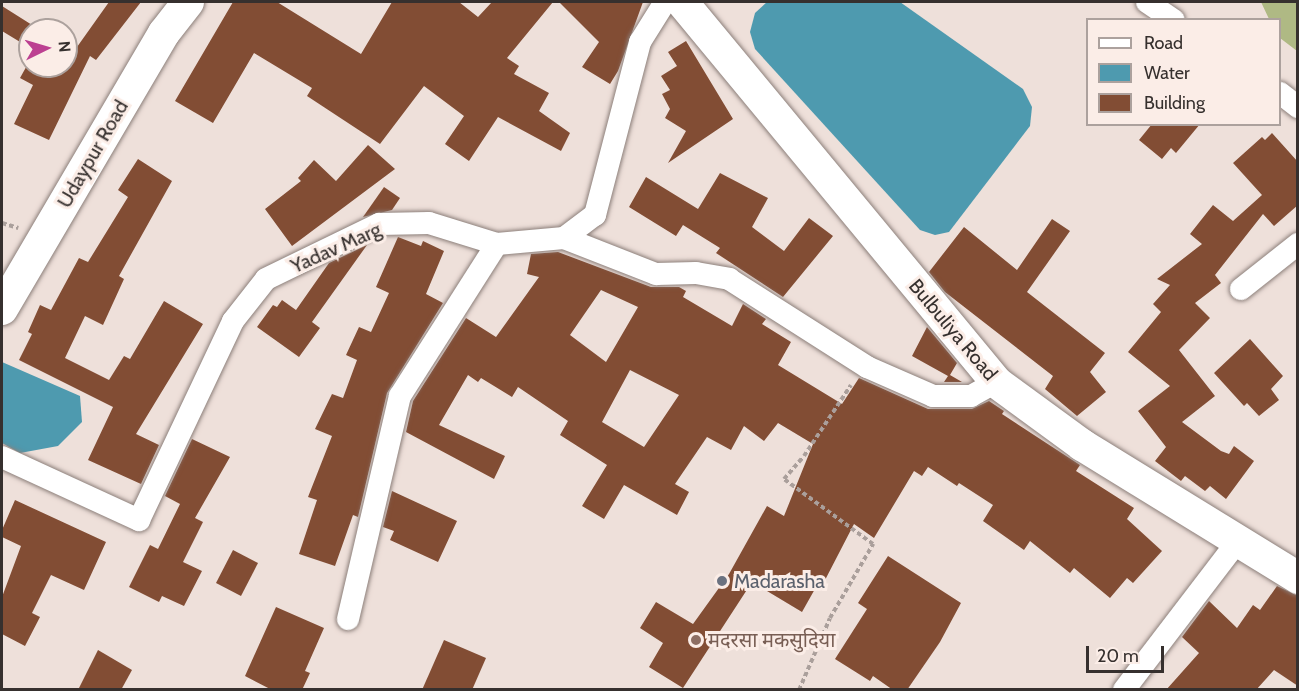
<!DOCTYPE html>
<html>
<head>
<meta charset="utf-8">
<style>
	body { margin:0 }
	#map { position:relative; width:1299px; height:691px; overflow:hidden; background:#eee0da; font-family:Cabin,"Noto Sans Devanagari",sans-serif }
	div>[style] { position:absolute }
	.green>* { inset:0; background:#afb984 }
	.water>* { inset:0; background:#4e9aaf }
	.building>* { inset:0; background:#824d34 }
	.path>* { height:4px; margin-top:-2px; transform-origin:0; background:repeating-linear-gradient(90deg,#aa9f9b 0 4.5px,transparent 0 7.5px) }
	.roads { filter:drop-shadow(0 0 2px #8c7f7a) drop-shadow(0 0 2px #8c7f7a) }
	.street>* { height:22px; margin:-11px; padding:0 11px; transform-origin:11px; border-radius:11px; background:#fff }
	.secondary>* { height:32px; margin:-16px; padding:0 16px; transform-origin:16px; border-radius:16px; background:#fff }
	.dots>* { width:16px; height:16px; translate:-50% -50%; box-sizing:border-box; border:3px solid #fbede7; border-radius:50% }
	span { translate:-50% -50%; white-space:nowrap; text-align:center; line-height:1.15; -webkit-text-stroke:6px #fbede7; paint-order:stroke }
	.street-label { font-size:20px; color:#36302e }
	.worship-label { font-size:20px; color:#5b616d }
	.left { translate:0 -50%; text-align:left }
	.education-label { font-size:20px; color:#785e54 }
	.frame { position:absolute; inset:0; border:3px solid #36302e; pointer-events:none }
	.legend { position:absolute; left:1086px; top:18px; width:195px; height:108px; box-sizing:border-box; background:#fbede7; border:2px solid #aca19d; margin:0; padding:8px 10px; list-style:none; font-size:18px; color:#36302e }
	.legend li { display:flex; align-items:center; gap:12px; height:30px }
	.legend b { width:30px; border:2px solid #aca19d }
	.north { position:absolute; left:18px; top:18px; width:60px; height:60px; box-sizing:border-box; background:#fbede7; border:2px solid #aca19d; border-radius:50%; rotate:85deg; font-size:16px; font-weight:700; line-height:24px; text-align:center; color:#36302e }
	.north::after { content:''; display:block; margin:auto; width:21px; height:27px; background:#bc4091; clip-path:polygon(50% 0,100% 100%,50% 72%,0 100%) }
	.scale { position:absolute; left:1086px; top:646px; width:78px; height:27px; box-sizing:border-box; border:3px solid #36302e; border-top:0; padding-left:8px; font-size:18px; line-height:21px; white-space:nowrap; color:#36302e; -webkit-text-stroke:4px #fbede7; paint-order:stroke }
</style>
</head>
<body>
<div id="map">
	<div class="green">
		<i style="clip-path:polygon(1261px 2px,1297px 2px,1297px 51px,1280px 38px,1280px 20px,1269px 19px)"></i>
	</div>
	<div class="water">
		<i style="clip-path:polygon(767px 2px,900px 2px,1023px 89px,1032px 107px,1030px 126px,949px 232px,935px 235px,920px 230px,755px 49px,750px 32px,755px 13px)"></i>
		<i style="clip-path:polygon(2px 362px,80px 396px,82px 422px,58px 446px,20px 453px,2px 443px)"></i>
	</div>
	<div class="building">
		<i style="clip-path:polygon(109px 2px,141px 2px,96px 60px,90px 56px,49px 140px,14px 124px,33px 85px,20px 78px,30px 60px,30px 66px,66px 66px,66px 41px,77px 47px)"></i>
		<i style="clip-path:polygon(233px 2px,277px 2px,361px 54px,392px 2px,459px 2px,478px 17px,492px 2px,553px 2px,507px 58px,519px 66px,514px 74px,549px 93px,539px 111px,570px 133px,561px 151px,498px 117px,469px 161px,445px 144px,464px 116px,424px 86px,380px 144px,307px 96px,312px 88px,254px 53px,213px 123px,175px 101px)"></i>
		<i style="clip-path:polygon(559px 2px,643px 2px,618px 71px,610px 84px,582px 67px,599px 42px)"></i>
		<i style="clip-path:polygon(2px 6px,40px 30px,30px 30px,30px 48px,2px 31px)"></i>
		<i style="clip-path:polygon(686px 41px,733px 119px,668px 163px,686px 131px,665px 118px,670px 109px,662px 94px,670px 90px,661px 76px,677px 66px,668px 52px)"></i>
		<i style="clip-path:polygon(1152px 124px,1200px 124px,1176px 153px,1171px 148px,1162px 159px,1139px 140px)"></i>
		<i style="clip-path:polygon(1272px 133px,1298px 162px,1298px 205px,1274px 226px,1263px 214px,1215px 275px,1221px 283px,1195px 303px,1210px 318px,1179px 350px,1215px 396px,1182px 422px,1221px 451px,1229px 454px,1234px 446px,1254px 461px,1226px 499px,1210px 486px,1205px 491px,1185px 476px,1181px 481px,1155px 461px,1166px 447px,1138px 411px,1170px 386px,1128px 352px,1161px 312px,1153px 304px,1170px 285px,1157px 279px,1202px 244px,1190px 234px,1213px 205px,1233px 221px,1262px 195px,1233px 163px,1262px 137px,1265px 140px)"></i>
		<i style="clip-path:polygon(368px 145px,395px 169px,292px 246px,265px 209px,301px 181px,298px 178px,314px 160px,336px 181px)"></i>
		<i style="clip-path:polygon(138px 159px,172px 181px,119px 276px,124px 279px,103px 325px,85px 316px,65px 358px,109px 380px,124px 356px,130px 359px,164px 301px,203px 324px,136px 434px,159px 445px,141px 484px,88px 460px,113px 407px,19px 360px,32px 334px,28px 332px,40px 305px,51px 310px,79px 258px,88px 262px,128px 197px,118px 190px)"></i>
		<i style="clip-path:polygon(720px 173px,768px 198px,752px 227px,784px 251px,809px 218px,833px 236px,783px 297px,716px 253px,720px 248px,683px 225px,676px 236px,629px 207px,646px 177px,698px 209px)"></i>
		<i style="clip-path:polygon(384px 187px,400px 198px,392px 210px,363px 217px)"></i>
		<i style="clip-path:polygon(1052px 219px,1070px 231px,1027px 292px,1105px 353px,1090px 372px,1106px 392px,1077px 416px,1045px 389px,1053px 376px,945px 292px,929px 272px,964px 227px,1017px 270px)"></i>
		<i style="clip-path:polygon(398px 237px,421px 246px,423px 241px,444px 251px,426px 294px,443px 303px,387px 393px,358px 517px,353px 515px,335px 566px,299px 554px,317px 500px,308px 497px,332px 436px,315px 429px,332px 394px,343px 398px,357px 360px,346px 355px,359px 327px,371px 332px,389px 293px,376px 287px)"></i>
		<i style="clip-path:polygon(367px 245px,312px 322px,320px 328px,299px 357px,257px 327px,273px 305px,277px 307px,282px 300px,296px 310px,329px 263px)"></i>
		<i style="clip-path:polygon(evenodd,558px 252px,651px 287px,679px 287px,686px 291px,683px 297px,732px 326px,743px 304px,766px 319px,762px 324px,791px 342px,778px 365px,842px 404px,859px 378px,928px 409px,972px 409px,989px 401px,1004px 411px,1002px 414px,1080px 465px,1076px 471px,1134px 508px,1127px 519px,1162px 551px,1133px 583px,1127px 578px,1110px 598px,1074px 568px,1070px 573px,1030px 541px,1024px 550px,983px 521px,993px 505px,959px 483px,957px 486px,928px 467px,922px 476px,914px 471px,874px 538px,854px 524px,824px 582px,820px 580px,802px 612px,752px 582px,683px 688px,649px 667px,663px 643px,640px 628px,656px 602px,693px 624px,729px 574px,767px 506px,784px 516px,813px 444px,778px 423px,764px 441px,744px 426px,731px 450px,707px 437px,675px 484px,689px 492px,677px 515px,624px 485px,604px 519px,582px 506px,607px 465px,560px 435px,568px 421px,518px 387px,512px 397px,481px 378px,478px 382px,468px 375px,439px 425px,505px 456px,494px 479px,406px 432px,413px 401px,466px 318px,496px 337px,539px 277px,527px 274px,531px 254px,558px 252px,601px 290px,638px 307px,606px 362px,570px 335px,601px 290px,558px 252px,630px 370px,679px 395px,644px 447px,602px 422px,630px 370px)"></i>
		<i style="clip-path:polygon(927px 327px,957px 363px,950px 375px,962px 382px,944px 382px,948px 376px,912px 356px)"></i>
		<i style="clip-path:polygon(1250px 339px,1283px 376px,1271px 389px,1279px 400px,1259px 416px,1247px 403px,1244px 406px,1214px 373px)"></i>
		<i style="clip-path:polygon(192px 439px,230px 457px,195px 518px,203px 522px,183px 562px,202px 571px,184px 606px,162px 596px,159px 602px,129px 587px,150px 545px,158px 549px,180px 504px,165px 496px)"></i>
		<i style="clip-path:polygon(392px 491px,457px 521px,438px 562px,390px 540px,394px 531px,383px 527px)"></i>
		<i style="clip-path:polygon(15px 500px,106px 542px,84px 590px,51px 575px,32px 613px,40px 617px,25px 646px,2px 634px,2px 597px,21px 546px,2px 537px,2px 530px)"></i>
		<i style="clip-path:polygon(233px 550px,258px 563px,241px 596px,216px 583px)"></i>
		<i style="clip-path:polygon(888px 556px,961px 603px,940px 642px,907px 690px,893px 690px,873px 676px,870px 681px,835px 659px,867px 609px,858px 603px)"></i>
		<i style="clip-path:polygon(1277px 586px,1298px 596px,1298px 686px,1274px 670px,1256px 690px,1166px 690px,1199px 653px,1182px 637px,1209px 601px,1237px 628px,1253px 605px,1260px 610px)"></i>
		<i style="clip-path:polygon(276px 607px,324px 628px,305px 671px,310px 673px,302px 690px,272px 690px,245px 676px)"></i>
		<i style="clip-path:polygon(444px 640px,486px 658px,472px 690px,422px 690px)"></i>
		<i style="clip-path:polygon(98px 650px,132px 670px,121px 690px,78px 690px)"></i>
	</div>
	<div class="path">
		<i style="left:2px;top:223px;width:17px;rotate:17deg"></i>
		<i style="left:799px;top:690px;width:78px;rotate:-66.7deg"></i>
		<i style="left:830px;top:618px;width:86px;rotate:-59.8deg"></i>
		<i style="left:873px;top:544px;width:110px;rotate:-143.9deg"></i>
		<i style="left:784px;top:479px;width:30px;rotate:-49deg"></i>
		<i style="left:804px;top:456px;width:85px;rotate:-56.5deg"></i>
	</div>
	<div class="roads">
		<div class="street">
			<i style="left:1147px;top:2px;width:32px;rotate:34deg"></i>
			<i style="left:1280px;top:93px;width:23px;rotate:38deg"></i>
			<i style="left:564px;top:238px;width:99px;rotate:21.4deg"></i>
			<i style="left:656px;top:274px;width:40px;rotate:-1.4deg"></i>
			<i style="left:696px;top:273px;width:34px;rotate:10deg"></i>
			<i style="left:729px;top:279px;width:164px;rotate:32.5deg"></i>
			<i style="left:867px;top:367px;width:72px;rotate:23.7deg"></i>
			<i style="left:933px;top:396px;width:38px"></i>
			<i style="left:971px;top:396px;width:29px;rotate:-29deg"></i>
			<i style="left:1241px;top:289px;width:73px;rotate:-38.3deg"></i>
			<i style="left:2px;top:457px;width:151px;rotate:24.7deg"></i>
			<i style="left:139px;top:520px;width:220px;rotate:-64.7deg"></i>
			<i style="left:233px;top:321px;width:53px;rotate:-51.8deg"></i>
			<i style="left:266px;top:279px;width:126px;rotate:-26deg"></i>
			<i style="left:379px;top:224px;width:50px;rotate:-1.1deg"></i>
			<i style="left:429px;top:223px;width:71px;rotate:17.2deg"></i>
			<i style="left:497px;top:244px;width:67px;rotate:-5.1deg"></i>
			<i style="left:564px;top:238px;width:39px;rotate:-37deg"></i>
			<i style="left:595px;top:215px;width:179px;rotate:-75.4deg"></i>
			<i style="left:640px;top:42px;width:47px;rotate:-58deg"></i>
			<i style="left:348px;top:619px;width:229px;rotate:-76.9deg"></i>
			<i style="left:400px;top:396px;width:180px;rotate:-57.5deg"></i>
			<i style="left:1124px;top:690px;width:188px;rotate:-52.6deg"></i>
		</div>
		<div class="secondary">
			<i style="left:682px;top:2px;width:493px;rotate:50.4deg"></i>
			<i style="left:996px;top:382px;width:107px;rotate:36.2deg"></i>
			<i style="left:1082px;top:445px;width:254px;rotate:31.6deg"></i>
			<i style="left:2px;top:309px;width:320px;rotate:-59.6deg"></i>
			<i style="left:164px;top:33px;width:39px;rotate:-52deg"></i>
		</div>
	</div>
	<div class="dots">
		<i style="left:722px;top:581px;background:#6b7280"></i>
		<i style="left:696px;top:640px;background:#8d6e63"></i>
	</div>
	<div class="street-label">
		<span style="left:93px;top:154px;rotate:-60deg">Udaypur Road</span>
		<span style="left:336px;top:248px;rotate:-24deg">Yadav Marg</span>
		<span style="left:953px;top:330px;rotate:50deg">Bulbuliya Road</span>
	</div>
	<div class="worship-label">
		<span class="left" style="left:734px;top:581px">Madarasha</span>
	</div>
	<div class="education-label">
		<span class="left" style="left:708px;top:640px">मदरसा मकसुदिया</span>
	</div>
	<div class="frame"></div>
	<ul class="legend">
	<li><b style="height:8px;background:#fff"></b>Road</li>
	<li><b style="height:16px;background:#4e9aaf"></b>Water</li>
	<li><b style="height:16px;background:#824d34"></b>Building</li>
	</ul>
	<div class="north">N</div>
	<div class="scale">20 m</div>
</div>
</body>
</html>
